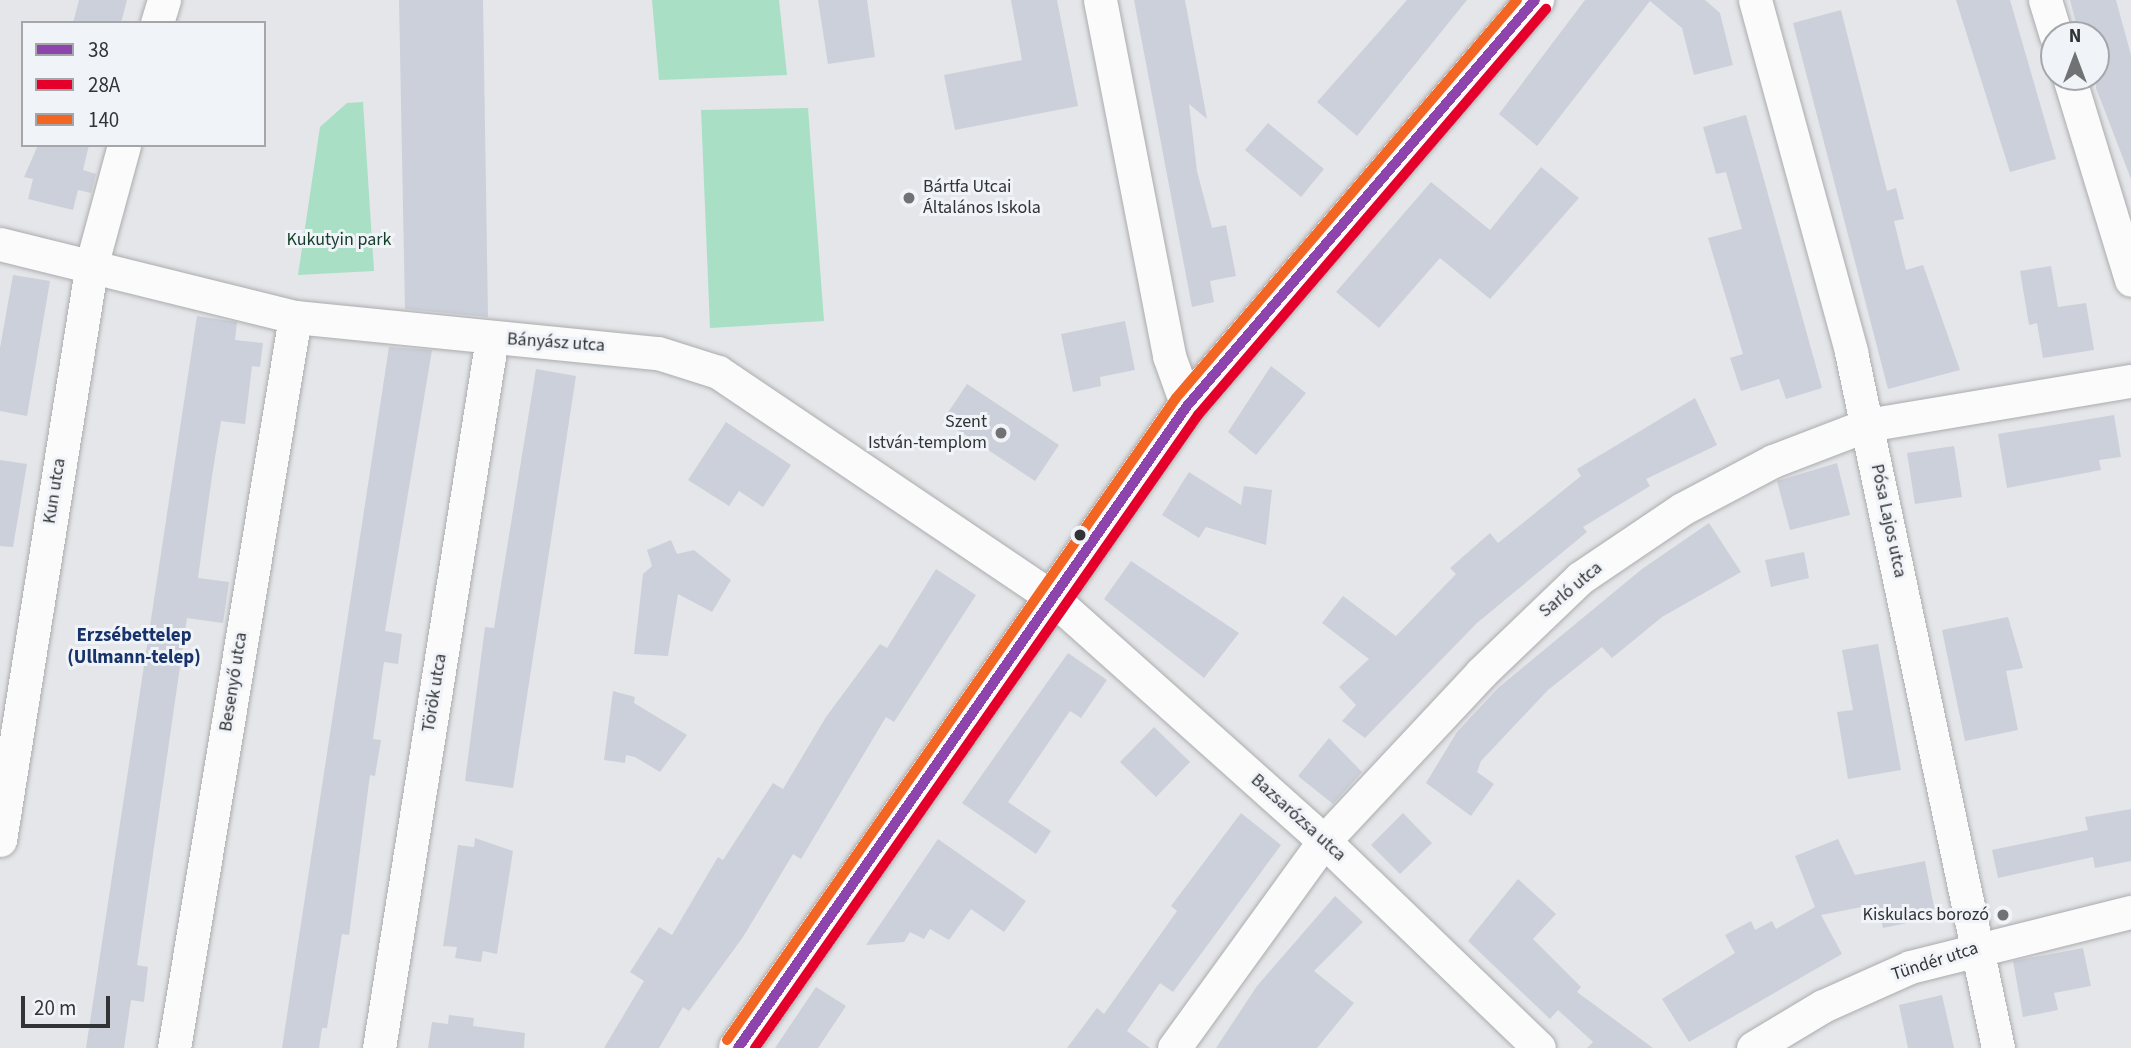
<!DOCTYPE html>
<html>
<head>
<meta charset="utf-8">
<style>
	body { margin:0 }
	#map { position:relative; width:2131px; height:1048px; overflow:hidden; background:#e5e6e9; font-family:"Source Sans 3",sans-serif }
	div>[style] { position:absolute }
	.green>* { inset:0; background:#a9dfc4 }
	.building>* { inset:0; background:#ccd0da }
	.roads { filter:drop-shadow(0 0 2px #abacae) drop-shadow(0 0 2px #abacae) }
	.street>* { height:33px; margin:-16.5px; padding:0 16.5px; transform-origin:16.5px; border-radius:16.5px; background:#fbfbfc }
	.secondary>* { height:38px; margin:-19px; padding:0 19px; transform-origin:19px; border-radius:19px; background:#fbfbfc }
	.bus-1>* { height:10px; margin:-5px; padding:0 5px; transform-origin:5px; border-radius:5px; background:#8e44ad }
	.bus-2>* { height:10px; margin:-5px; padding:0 5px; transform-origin:5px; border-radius:5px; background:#e4002b }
	.bus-3>* { height:10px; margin:-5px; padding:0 5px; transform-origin:5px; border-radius:5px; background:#f26522 }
	.dots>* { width:19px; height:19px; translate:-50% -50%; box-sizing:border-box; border:4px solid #f0f3f8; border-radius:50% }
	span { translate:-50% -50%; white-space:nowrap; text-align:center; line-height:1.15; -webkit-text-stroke:6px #f0f3f8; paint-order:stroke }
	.poi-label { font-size:18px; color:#323335 }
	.left { translate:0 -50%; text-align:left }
	.right { translate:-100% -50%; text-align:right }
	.park-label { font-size:18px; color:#16402b }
	.street-label { font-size:18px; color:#323335 }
	.neighbourhood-label { font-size:19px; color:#173369; font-weight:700 }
	.legend { position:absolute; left:21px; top:21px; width:245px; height:126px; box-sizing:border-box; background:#f0f3f8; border:2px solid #a4a6aa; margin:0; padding:9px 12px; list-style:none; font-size:21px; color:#323335 }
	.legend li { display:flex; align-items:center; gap:14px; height:35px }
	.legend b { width:35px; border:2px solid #a4a6aa }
	.north { position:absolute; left:2040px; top:21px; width:70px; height:70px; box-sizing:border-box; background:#f0f3f8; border:2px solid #a4a6aa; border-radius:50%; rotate:0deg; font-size:19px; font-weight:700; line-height:28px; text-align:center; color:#323335 }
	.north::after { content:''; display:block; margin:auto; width:24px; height:32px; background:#717274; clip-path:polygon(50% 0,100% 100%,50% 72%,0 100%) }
	.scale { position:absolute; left:21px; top:996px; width:89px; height:32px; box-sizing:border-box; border:4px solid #323335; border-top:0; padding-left:9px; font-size:21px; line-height:24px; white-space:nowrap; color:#323335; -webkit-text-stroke:5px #f0f3f8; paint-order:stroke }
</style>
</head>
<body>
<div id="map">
	<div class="green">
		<i style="clip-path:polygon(652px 0,779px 0,787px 75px,659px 80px)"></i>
		<i style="clip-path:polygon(363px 102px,374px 271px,298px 275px,320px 127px,347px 103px)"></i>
		<i style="clip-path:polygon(808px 108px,824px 321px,710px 328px,701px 110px)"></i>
	</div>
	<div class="building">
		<i style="clip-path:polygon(79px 0,127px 0,121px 23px,73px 23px)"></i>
		<i style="clip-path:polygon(399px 0,483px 0,488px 317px,405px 309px)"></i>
		<i style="clip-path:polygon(818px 0,867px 0,875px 57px,828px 64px)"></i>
		<i style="clip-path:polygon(1011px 0,1057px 0,1078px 106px,955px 130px,944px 75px,1022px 60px)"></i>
		<i style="clip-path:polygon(1134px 0,1185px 0,1207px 119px,1189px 104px,1197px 171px,1212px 228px,1226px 225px,1236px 276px,1210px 281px,1214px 302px,1192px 307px)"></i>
		<i style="clip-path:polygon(1407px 0,1467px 0,1357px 136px,1317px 102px)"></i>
		<i style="clip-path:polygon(1585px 0,1705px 0,1720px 13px,1733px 65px,1694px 75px,1682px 28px,1650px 1px,1537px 146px,1499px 114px)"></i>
		<i style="clip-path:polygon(1956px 0,2010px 0,2056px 159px,2010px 172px)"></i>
		<i style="clip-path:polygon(2070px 0,2116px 0,2131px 55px,2131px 179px,2096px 88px,2096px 35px,2079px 35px)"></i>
		<i style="clip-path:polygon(1841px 10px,1887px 191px,1896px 188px,1904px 219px,1894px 221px,1906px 270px,1923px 265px,1960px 370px,1888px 389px,1793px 23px)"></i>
		<i style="clip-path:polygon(1746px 115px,1822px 388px,1786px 399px,1779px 379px,1741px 391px,1730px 358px,1743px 354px,1708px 238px,1742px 229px,1726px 172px,1716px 174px,1703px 127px)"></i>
		<i style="clip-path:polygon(1268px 123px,1324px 169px,1301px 197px,1245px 150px)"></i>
		<i style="clip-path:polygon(38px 145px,89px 145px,83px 170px,96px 174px,91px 193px,78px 190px,73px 210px,28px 199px,33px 179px,24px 177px)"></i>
		<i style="clip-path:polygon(1541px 167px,1579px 198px,1490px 299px,1440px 258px,1379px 328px,1336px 292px,1431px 182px,1490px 230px)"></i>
		<i style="clip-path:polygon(2051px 266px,2058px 307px,2086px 303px,2094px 350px,2043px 358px,2037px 323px,2029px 325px,2020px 271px)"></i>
		<i style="clip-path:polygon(13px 275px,50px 281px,27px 416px,0 411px,0 348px)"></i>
		<i style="clip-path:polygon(197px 316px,237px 322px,235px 340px,263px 343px,260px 367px,252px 366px,245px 424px,221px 421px,212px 476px,198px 578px,229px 582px,223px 623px,187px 618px,137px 965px,148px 967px,144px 1002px,131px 1000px,124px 1048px,86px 1048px)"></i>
		<i style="clip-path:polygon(1125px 321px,1135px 370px,1100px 377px,1101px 386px,1073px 392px,1061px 334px)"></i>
		<i style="clip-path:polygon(389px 347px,432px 350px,385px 631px,402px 634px,398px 664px,384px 662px,373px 739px,381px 740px,375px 776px,370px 775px,349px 935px,342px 934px,327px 1028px,322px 1028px,319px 1048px,282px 1048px)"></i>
		<i style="clip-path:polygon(1271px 366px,1306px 393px,1256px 455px,1228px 432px)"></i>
		<i style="clip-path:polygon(536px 369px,576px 376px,513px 788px,465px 781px,485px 627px,494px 628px)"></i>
		<i style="clip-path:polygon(967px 384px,1059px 445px,1035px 481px,943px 420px)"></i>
		<i style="clip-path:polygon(1695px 398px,1717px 445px,1646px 479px,1650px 486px,1583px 527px,1587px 532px,1477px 623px,1365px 738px,1342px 721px,1356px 705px,1339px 687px,1369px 659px,1322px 623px,1343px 596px,1396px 636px,1456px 574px,1450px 568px,1490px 533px,1498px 543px,1581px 476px,1577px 469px)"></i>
		<i style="clip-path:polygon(2114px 415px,2121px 457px,2099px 460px,2101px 470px,2007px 488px,1998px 434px)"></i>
		<i style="clip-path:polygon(726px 422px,791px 465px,763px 507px,739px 491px,729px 506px,688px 480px)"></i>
		<i style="clip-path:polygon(1954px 446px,1962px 497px,1915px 504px,1907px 453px)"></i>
		<i style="clip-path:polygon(0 460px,27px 464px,13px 547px,0 546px)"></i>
		<i style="clip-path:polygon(1837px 463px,1850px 515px,1790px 530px,1777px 481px)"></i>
		<i style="clip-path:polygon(1189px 472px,1241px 505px,1244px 486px,1272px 490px,1266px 545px,1206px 527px,1199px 538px,1162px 515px)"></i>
		<i style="clip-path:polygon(1709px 523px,1741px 572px,1662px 617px,1612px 658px,1602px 647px,1548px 690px,1481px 761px,1477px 772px,1494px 784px,1471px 816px,1426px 783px,1457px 732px,1498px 688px,1642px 569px)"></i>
		<i style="clip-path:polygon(671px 540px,677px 554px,694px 550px,731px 580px,712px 612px,678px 594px,668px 656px,634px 654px,643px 574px,652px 566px,647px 550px)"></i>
		<i style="clip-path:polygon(1804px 552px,1809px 578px,1771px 587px,1765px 560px)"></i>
		<i style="clip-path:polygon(1131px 561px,1239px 633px,1204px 678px,1104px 599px)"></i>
		<i style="clip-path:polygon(936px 569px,976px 595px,894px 722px,886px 717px,801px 859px,793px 854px,743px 937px,689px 1011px,683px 1007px,659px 1048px,604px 1048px,644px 981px,630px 972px,659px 927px,672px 935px,718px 857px,723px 860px,773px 783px,783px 789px,826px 717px,880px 644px,887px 648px)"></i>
		<i style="clip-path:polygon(2008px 617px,2023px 668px,2006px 671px,2018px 730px,1965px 741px,1942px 630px)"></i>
		<i style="clip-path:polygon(1878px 644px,1901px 770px,1848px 779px,1837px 712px,1853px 710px,1842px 650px)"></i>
		<i style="clip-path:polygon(1068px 653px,1107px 680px,1081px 718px,1070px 711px,1008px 802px,1051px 831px,1036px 854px,962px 803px)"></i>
		<i style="clip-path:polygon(613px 691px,635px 697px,634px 703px,687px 735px,660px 772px,635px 757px,626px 755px,625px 763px,604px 760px)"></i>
		<i style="clip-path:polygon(1154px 727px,1190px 762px,1156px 797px,1120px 762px)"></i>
		<i style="clip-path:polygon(1329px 738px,1362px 772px,1333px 804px,1298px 776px)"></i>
		<i style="clip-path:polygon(2131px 809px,2131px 861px,2095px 868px,2093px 857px,1998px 878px,1992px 850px,2088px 830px,2085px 817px)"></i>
		<i style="clip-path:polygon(1241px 813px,1281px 845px,1173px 992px,1160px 983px,1127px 1031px,1150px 1048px,1067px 1048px,1097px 1008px,1104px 1014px,1177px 911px,1171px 906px)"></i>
		<i style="clip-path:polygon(1403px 813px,1432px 843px,1400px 874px,1371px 845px)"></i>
		<i style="clip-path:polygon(475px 838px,513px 851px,497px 954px,483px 951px,481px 962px,455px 958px,457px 947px,443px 946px,458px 845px,474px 847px)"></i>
		<i style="clip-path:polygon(938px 839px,1026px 901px,1004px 932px,971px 909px,949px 940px,930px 929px,924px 939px,910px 932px,904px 942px,866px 945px)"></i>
		<i style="clip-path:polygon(1838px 839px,1855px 875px,1925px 861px,1936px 917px,1883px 928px,1877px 904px,1821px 915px,1842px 954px,1689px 1042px,1662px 999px,1735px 953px,1725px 935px,1751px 921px,1755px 930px,1772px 921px,1776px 929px,1815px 907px,1795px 856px)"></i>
		<i style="clip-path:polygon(1518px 879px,1556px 914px,1533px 939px,1581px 987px,1577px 992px,1653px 1048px,1587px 1048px,1593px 1042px,1558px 1010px,1550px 1019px,1468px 941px)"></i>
		<i style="clip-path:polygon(1335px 896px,1363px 922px,1314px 971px,1354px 1003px,1317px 1048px,1216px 1048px,1257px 986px)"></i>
		<i style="clip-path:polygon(2083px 948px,2091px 986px,2054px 993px,2058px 1010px,2023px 1017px,2013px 961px)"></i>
		<i style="clip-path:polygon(816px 987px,846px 1006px,818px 1048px,775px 1048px)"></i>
		<i style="clip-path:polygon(1942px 995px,1954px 1048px,1908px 1048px,1899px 1005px)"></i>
		<i style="clip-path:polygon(449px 1015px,474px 1018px,473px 1026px,525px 1033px,524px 1048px,428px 1048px,432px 1022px,448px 1024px)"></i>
	</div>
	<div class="roads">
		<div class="street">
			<i style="left:1100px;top:0;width:363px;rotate:79deg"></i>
			<i style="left:1169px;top:356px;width:53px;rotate:70.2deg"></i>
			<i style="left:1755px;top:0;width:365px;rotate:74.7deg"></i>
			<i style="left:1851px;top:352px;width:711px;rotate:78.07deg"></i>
			<i style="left:2045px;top:0;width:37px;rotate:73deg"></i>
			<i style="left:157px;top:23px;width:24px;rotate:-73deg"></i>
			<i style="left:2069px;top:77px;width:212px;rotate:73deg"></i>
			<i style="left:0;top:244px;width:304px;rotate:13.9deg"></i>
			<i style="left:295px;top:317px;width:365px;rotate:5.7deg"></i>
			<i style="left:658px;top:353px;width:63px;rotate:17.6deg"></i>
			<i style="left:718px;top:372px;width:400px;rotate:34deg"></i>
			<i style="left:1050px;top:596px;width:368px;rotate:41.8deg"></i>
			<i style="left:1324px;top:841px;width:298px;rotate:43.9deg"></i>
			<i style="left:0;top:840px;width:584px;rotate:-80.94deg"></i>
			<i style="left:92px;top:263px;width:122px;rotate:-74.8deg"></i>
			<i style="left:174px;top:1048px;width:741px;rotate:-80.6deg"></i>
			<i style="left:379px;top:1048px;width:719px;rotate:-80.96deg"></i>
			<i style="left:1174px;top:1048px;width:256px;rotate:-54.1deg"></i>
			<i style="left:1324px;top:841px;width:230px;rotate:-46.9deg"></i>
			<i style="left:1481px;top:673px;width:137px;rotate:-43.8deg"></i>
			<i style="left:1580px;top:578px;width:123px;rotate:-34.1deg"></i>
			<i style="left:1682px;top:509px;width:103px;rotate:-27.8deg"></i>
			<i style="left:1773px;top:461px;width:101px;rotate:-21deg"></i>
			<i style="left:1867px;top:425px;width:268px;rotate:-9.5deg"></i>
			<i style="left:1753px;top:1048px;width:82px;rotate:-31deg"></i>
			<i style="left:1823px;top:1006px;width:95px;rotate:-24.1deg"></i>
			<i style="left:1910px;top:967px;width:228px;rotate:-14deg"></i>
		</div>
		<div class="secondary">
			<i style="left:738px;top:1048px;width:783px;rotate:-55.03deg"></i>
			<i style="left:1187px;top:406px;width:535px;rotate:-49.4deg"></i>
		</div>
	</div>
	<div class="bus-1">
		<i style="left:738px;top:1048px;width:783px;rotate:-55.03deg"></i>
		<i style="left:1187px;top:406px;width:535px;rotate:-49.4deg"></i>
	</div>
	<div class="bus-2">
		<i style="left:755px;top:1048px;width:773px;rotate:-55.01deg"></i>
		<i style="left:1198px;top:415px;width:535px;rotate:-49.4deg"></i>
	</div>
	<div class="bus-3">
		<i style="left:727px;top:1040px;width:783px;rotate:-55.03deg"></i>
		<i style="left:1176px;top:398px;width:524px;rotate:-49.41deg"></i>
	</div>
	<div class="dots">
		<i style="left:909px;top:198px;background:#717274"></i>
		<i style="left:1001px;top:433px;background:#717274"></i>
		<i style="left:1080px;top:535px;background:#323335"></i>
		<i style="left:2003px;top:915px;background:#717274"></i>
	</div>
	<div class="poi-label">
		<span class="left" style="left:923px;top:198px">Bártfa Utcai<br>Általános Iskola</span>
		<span class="right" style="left:987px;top:433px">Szent<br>István-templom</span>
		<span class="right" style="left:1989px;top:915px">Kiskulacs borozó</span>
	</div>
	<div class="park-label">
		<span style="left:339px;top:240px">Kukutyin park</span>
	</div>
	<div class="street-label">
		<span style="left:556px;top:343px;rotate:4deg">Bányász utca</span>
		<span style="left:55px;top:491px;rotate:-81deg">Kun utca</span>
		<span style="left:1888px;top:521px;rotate:78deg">Pósa Lajos utca</span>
		<span style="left:1571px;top:590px;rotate:-40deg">Sarló utca</span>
		<span style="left:234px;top:682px;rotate:-81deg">Besenyő utca</span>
		<span style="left:435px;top:693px;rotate:-81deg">Török utca</span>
		<span style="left:1298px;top:818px;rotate:42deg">Bazsarózsa utca</span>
		<span style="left:1935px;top:962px;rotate:-18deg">Tündér utca</span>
	</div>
	<div class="neighbourhood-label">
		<span style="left:134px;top:647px">Erzsébettelep<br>(Ullmann-telep)</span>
	</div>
	<ul class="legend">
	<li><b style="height:9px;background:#8e44ad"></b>38</li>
	<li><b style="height:9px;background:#e4002b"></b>28A</li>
	<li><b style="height:9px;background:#f26522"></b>140</li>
	</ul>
	<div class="north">N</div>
	<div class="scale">20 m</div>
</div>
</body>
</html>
